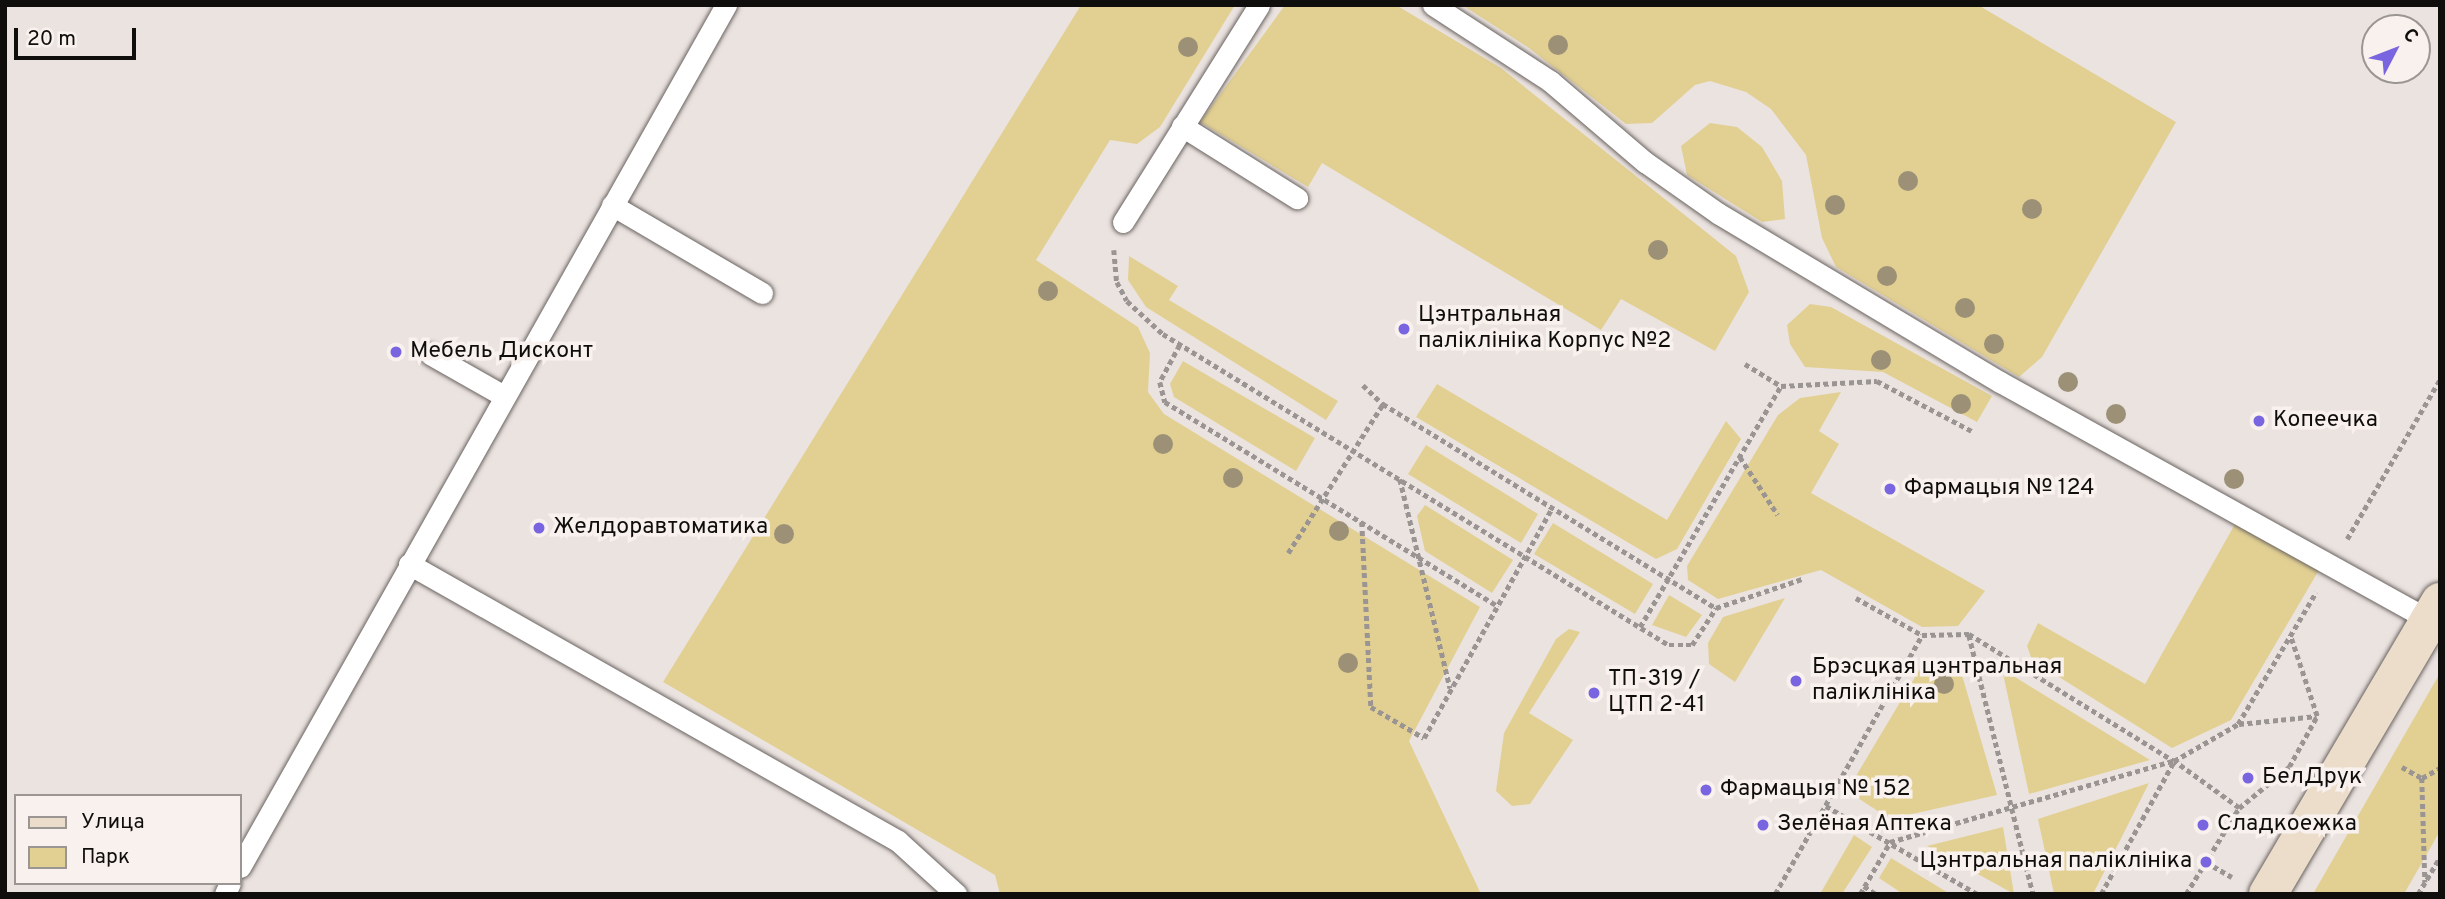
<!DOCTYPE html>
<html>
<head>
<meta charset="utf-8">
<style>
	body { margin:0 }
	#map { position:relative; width:2445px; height:899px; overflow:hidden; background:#ebe3e0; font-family:Overpass,sans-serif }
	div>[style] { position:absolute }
	.green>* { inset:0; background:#e2d093 }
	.path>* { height:4.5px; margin-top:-2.25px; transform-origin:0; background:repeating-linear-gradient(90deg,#9a9492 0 5px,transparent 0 8.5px) }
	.roads { filter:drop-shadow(0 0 2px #696360) drop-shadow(0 0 2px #696360) }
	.lane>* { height:21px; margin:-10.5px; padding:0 10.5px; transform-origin:10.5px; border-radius:10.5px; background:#fff }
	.secondary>* { height:38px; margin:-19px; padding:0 19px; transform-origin:19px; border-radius:19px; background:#ecddcb }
	.trees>* { width:20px; height:20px; margin:-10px; border-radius:50%; background:#9c9176 }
	.dots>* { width:19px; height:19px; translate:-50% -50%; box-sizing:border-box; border:4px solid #f8f1ed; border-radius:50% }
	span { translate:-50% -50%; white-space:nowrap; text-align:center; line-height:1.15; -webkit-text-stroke:7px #f8f1ed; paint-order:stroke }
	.poi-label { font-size:23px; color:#100e0d }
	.left { translate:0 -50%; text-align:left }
	.right { translate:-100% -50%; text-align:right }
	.frame { position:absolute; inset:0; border:7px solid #100e0d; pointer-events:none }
	.legend { position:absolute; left:14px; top:794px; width:228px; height:91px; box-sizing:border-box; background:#f8f1ed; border:2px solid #9b9693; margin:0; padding:9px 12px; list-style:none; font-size:21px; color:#100e0d }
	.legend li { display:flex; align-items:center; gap:14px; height:35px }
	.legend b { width:35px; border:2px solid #9b9693 }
	.north { position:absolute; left:2361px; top:14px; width:70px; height:70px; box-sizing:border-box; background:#f8f1ed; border:2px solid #9b9693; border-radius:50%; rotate:48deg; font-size:19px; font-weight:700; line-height:28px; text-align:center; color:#100e0d }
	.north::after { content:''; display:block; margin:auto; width:24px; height:32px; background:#7a65e0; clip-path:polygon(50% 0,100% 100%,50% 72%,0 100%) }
	.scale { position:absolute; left:14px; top:28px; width:122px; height:32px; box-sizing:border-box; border:4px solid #100e0d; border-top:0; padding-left:9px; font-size:21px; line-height:24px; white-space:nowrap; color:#100e0d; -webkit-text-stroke:5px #f8f1ed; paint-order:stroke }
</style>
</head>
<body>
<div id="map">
	<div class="green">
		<i style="clip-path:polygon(1081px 5px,1235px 5px,1160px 127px,1137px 144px,1110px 140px,1036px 260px,1138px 327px,1150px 353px,1148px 392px,1164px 414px,1480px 607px,1409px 741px,1481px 894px,1000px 894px,995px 875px,663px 682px)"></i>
		<i style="clip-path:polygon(1285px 5px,1396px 5px,1501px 68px,1736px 256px,1749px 292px,1715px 351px,1621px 299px,1601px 330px,1322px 163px,1308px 187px,1200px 122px)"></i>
		<i style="clip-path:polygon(1462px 5px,1978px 5px,2176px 122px,2042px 357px,2019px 377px,1836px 267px,1822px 238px,1806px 155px,1771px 109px,1746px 92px,1710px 81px,1695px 85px,1652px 123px,1626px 124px,1529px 48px)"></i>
		<i style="clip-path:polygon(1710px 123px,1737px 127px,1762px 147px,1782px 181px,1785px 219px,1762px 222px,1687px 175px,1681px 146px)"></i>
		<i style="clip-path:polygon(1129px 256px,1178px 286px,1169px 300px,1338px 401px,1326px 420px,1146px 307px,1128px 280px)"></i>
		<i style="clip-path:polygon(1810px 304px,1831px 307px,1992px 396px,1977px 422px,1883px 372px,1805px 367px,1790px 344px,1787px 325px)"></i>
		<i style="clip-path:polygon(1183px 361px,1315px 438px,1296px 471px,1174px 397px,1170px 384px)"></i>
		<i style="clip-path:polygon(1437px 384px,1667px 520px,1726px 421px,1741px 439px,1677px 549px,1656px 559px,1416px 417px)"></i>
		<i style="clip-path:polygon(1841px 392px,1819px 431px,1839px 444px,1811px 493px,1985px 591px,1958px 626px,1922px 627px,1821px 570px,1718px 599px,1688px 580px,1687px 566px,1778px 415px,1800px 398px)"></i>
		<i style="clip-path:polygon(1426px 445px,1538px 514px,1521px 543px,1408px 474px)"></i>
		<i style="clip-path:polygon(1425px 505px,1513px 560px,1492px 593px,1425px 551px,1417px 516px)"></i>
		<i style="clip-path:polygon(1553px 523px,1653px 584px,1635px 614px,1534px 554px)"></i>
		<i style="clip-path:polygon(2235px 524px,2319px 570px,2231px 720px,2172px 748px,2032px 660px,2027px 646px,2038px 623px,2145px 684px)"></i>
		<i style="clip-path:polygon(1669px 595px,1702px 615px,1686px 637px,1652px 625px)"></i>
		<i style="clip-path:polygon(1785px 598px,1735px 682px,1709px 664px,1708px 643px,1723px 617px)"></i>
		<i style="clip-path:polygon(1569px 629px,1580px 632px,1529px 713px,1573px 740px,1530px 804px,1512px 806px,1496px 791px,1504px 733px,1556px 639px)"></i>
		<i style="clip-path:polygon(1927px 657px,1962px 675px,1997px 795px,1890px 819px,1847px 791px)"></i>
		<i style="clip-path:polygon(2002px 669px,2150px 760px,2029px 794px)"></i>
		<i style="clip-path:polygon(2440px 673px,2440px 831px,2404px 894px,2313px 894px)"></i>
		<i style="clip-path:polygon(2149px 783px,2093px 894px,2054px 894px,2038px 819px)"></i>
		<i style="clip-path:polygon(2003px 827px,2014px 894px,1927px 846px)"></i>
		<i style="clip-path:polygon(1854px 835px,1872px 847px,1842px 894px,1820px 894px)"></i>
		<i style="clip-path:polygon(1891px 858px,1950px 894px,1903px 894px,1879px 878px)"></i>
	</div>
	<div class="path">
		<i style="left:1114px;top:250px;width:32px;rotate:85deg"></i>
		<i style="left:1117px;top:282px;width:21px;rotate:62deg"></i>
		<i style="left:1127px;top:301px;width:49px;rotate:42.5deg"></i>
		<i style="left:1163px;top:334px;width:594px;rotate:31.58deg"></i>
		<i style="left:1669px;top:645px;width:23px"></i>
		<i style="left:1692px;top:645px;width:44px;rotate:-57deg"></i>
		<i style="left:1180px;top:345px;width:42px;rotate:118.4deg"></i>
		<i style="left:1160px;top:382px;width:21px;rotate:76deg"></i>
		<i style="left:1165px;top:402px;width:391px;rotate:31.5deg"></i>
		<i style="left:1745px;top:364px;width:42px;rotate:31.4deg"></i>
		<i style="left:1363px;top:385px;width:28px;rotate:44deg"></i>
		<i style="left:1383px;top:404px;width:391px;rotate:31.5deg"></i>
		<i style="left:1716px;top:608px;width:91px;rotate:-18.6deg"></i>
		<i style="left:1740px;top:457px;width:69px;rotate:56.8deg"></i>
		<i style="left:1400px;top:479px;width:215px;rotate:76.5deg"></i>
		<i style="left:1362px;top:522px;width:185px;rotate:87.2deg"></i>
		<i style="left:1371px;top:707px;width:61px;rotate:30.3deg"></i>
		<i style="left:1424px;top:738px;width:263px;rotate:-60.9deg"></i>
		<i style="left:2347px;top:539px;width:185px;rotate:-59.8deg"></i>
		<i style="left:1288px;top:553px;width:177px;rotate:-57.5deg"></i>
		<i style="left:1856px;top:598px;width:76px;rotate:29.3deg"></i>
		<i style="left:1640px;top:627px;width:279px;rotate:-59.7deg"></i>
		<i style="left:1781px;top:386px;width:96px;rotate:-3deg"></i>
		<i style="left:1877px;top:381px;width:107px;rotate:27.8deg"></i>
		<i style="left:1969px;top:635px;width:267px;rotate:76.1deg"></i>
		<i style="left:2239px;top:724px;width:78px;rotate:-5.9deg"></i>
		<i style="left:2402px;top:767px;width:23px;rotate:29deg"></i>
		<i style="left:2422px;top:778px;width:21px;rotate:-29deg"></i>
		<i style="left:2422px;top:778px;width:104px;rotate:88.3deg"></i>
		<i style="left:1826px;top:806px;width:175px;rotate:30.2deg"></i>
		<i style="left:2239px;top:808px;width:65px;rotate:-39.4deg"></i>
		<i style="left:2289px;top:767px;width:58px;rotate:-61.2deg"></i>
		<i style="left:2317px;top:716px;width:85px;rotate:-108.4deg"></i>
		<i style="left:2206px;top:862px;width:30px;rotate:30deg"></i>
		<i style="left:1864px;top:886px;width:14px;rotate:34deg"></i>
		<i style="left:1775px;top:894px;width:298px;rotate:-60.4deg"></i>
		<i style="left:1922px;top:635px;width:47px;rotate:-1.2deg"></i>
		<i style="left:1969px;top:634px;width:241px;rotate:31.8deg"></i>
		<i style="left:1860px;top:894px;width:60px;rotate:-60deg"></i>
		<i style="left:1890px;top:842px;width:294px;rotate:-16deg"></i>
		<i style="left:2101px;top:894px;width:152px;rotate:-61.2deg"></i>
		<i style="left:2186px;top:894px;width:101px;rotate:-58.4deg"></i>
		<i style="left:2239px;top:808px;width:80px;rotate:-144.1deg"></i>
		<i style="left:2174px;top:761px;width:74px;rotate:-30deg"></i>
		<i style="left:2238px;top:724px;width:153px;rotate:-59.4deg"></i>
		<i style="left:2418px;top:894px;width:43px;rotate:-59.3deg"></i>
	</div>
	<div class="roads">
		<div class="lane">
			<i style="left:1433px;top:5px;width:140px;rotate:33deg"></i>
			<i style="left:1550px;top:81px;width:125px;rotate:40.5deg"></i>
			<i style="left:1645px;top:162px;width:90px;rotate:35.1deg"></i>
			<i style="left:1719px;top:214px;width:327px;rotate:30.9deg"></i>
			<i style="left:2000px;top:382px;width:491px;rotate:29deg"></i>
			<i style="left:1182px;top:126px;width:136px;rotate:32.1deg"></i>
			<i style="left:612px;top:205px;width:174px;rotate:30.4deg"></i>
			<i style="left:1123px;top:222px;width:256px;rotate:-57.9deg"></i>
			<i style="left:430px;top:354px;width:85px;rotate:29.6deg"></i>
			<i style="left:409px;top:564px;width:562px;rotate:29.53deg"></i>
			<i style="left:898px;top:841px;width:79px;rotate:42.4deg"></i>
			<i style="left:240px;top:867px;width:990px;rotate:-60.59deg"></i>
			<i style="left:225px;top:894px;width:12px;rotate:-66deg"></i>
		</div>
		<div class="secondary">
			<i style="left:2268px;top:894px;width:339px;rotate:-59.5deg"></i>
		</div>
	</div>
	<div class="trees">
		<i style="left:1558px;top:45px"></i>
		<i style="left:1188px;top:47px"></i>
		<i style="left:1908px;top:181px"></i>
		<i style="left:1835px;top:205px"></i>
		<i style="left:2032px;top:209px"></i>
		<i style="left:1658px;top:250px"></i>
		<i style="left:1887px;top:276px"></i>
		<i style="left:1048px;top:291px"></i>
		<i style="left:1965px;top:308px"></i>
		<i style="left:1994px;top:344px"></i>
		<i style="left:1881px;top:360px"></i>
		<i style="left:2068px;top:382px"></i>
		<i style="left:1961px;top:404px"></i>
		<i style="left:2116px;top:414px"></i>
		<i style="left:1163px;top:444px"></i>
		<i style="left:1233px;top:478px"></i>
		<i style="left:2234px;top:479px"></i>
		<i style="left:1339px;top:531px"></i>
		<i style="left:784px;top:534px"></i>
		<i style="left:1348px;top:663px"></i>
		<i style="left:1944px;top:684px"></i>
	</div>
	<div class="dots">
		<i style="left:1404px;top:329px;background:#7a65e0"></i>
		<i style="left:396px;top:352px;background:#7a65e0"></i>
		<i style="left:2259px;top:421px;background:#7a65e0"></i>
		<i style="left:1890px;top:489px;background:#7a65e0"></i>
		<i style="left:539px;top:528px;background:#7a65e0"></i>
		<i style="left:1796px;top:681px;background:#7a65e0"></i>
		<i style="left:1594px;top:693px;background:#7a65e0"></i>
		<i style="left:2248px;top:778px;background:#7a65e0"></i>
		<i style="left:1706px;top:790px;background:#7a65e0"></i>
		<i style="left:1763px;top:825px;background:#7a65e0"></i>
		<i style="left:2203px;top:825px;background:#7a65e0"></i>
		<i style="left:2206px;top:862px;background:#7a65e0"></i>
	</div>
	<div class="poi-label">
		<span class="left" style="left:1418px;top:329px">Цэнтральная<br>паліклініка Корпус №2</span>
		<span class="left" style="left:410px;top:352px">Мебель Дисконт</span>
		<span class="left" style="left:2273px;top:421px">Копеечка</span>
		<span class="left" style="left:1904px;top:489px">Фармацыя № 124</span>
		<span class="left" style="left:553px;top:528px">Желдоравтоматика</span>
		<span class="left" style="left:1812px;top:681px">Брэсцкая цэнтральная<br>паліклініка</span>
		<span class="left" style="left:1608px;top:693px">ТП-319 /<br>ЦТП 2-41</span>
		<span class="left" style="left:2262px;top:778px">БелДрук</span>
		<span class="left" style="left:1720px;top:790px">Фармацыя № 152</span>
		<span class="left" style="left:1777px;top:825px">Зелёная Аптека</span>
		<span class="left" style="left:2217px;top:825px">Сладкоежка</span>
		<span class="right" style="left:2192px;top:862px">Цэнтральная паліклініка</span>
	</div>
	<div class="frame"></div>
	<ul class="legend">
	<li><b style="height:9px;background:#ecddcb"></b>Улица</li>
	<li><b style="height:19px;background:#e2d093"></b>Парк</li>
	</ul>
	<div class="north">С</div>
	<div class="scale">20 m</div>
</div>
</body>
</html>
